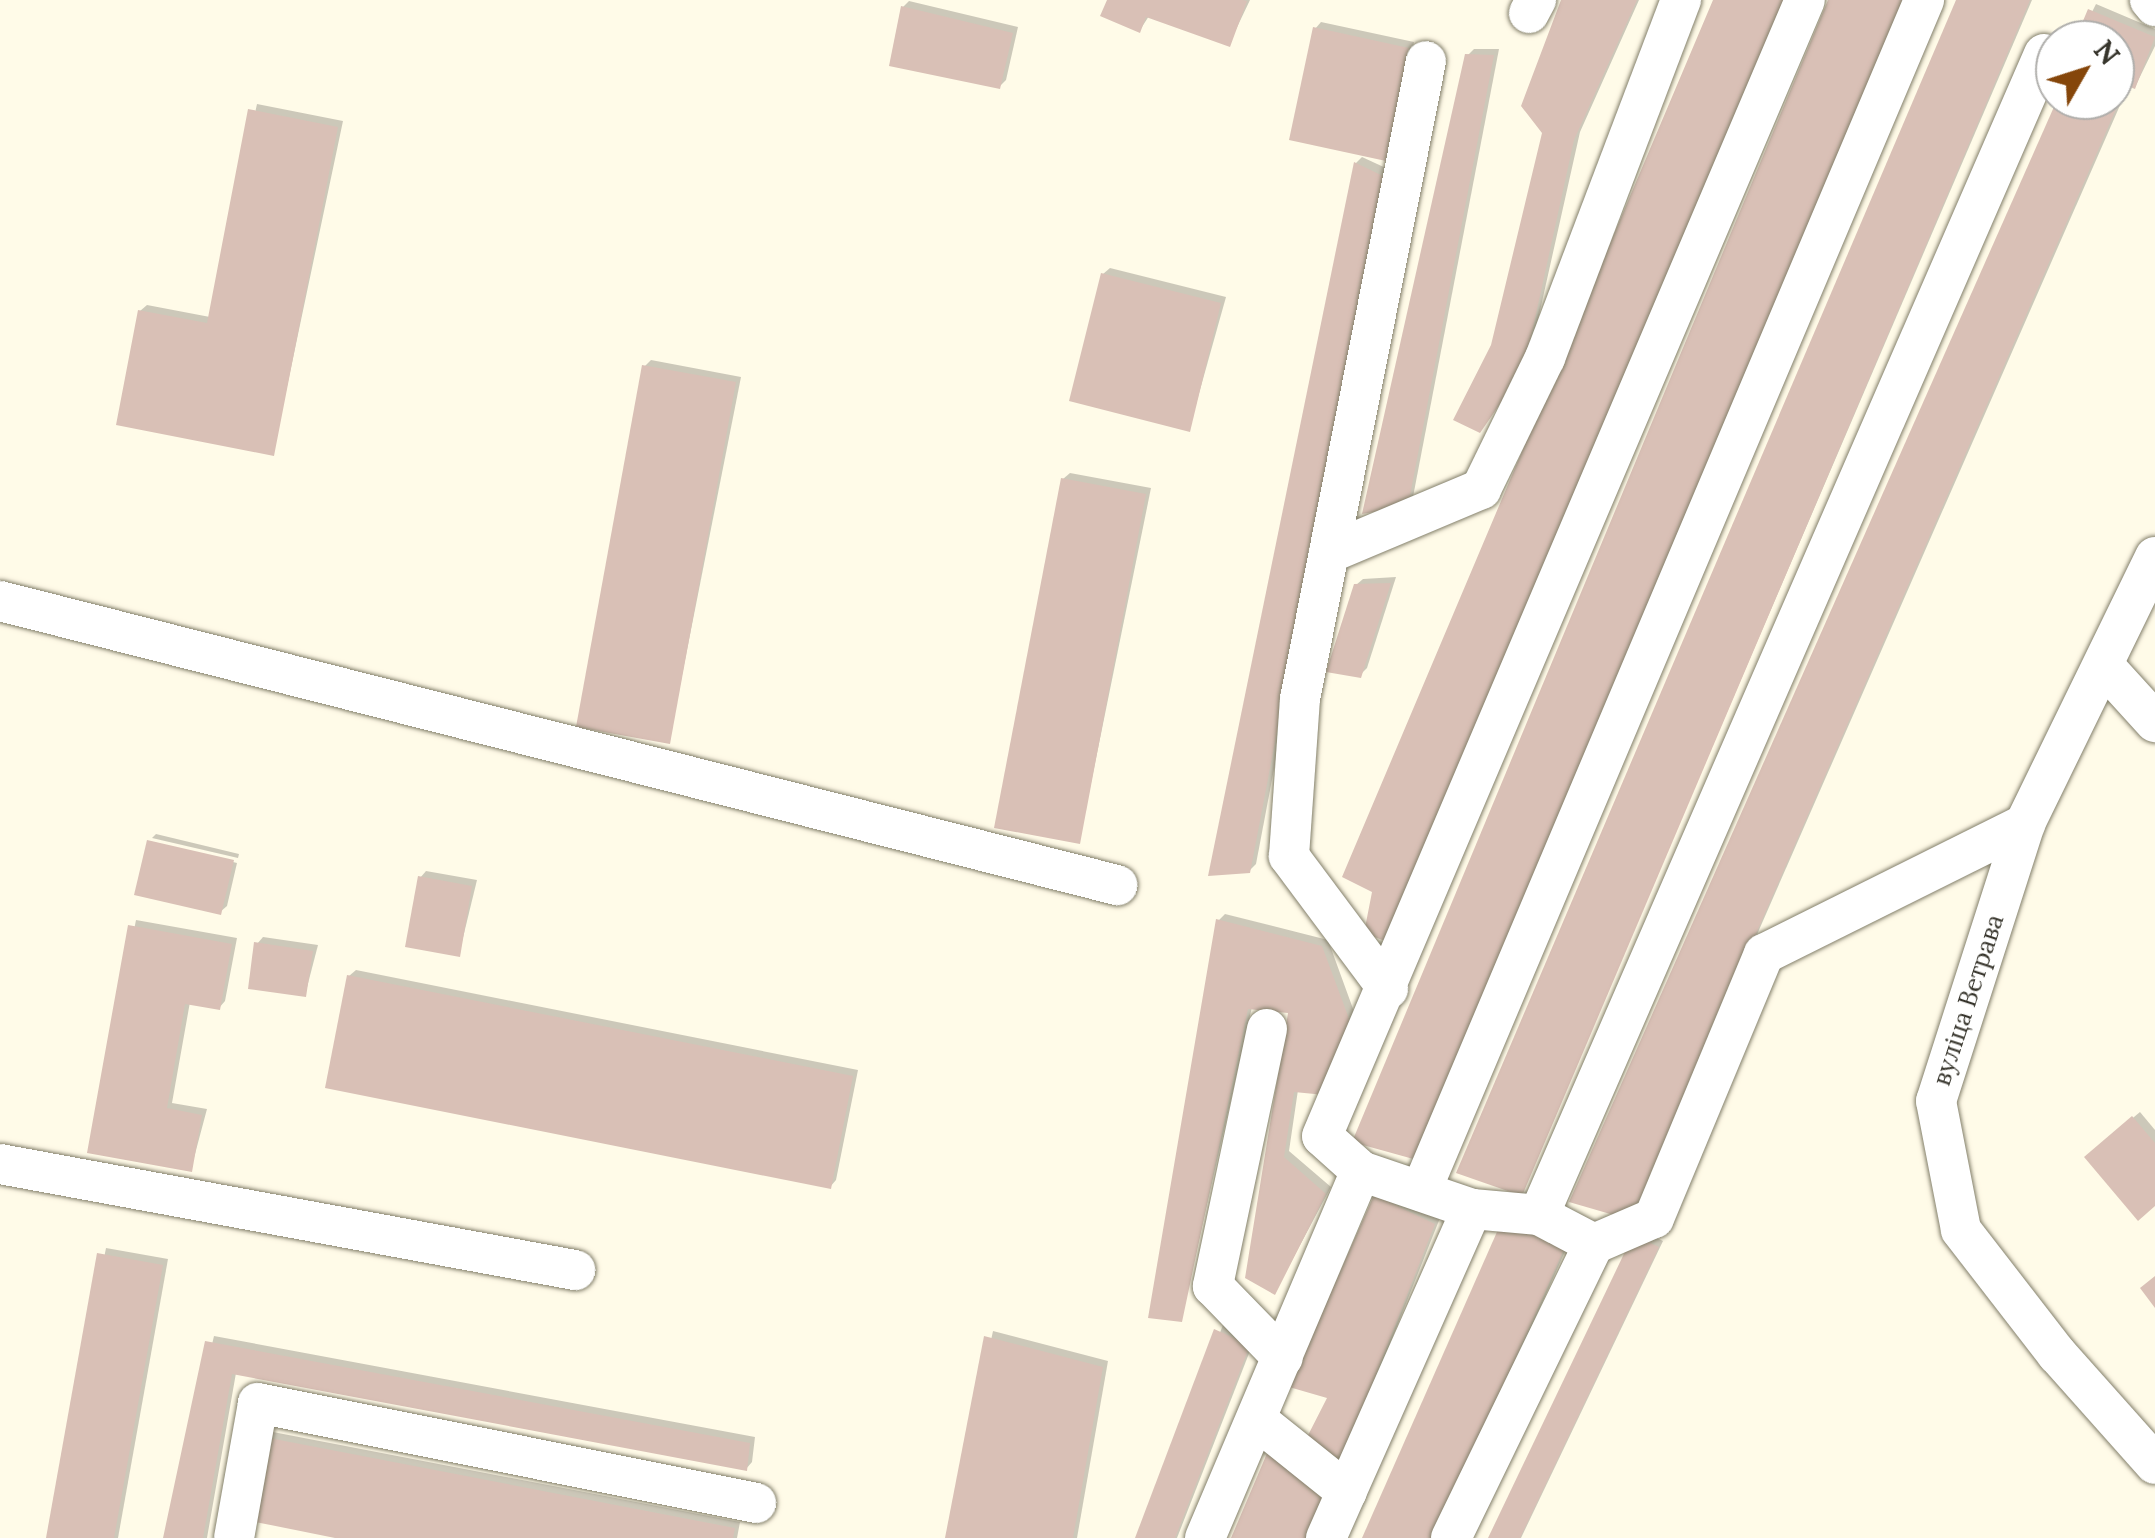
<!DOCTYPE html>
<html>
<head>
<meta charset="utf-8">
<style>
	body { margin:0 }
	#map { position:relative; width:2155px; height:1538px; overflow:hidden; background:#fffbe8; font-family:Lora,serif }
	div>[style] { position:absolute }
	.shadow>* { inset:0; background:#0003 }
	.building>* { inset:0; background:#d9c0b6 }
	.roads { filter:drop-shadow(0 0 2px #837f6a) drop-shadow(0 0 2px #837f6a) }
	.minor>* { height:40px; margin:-20px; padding:0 20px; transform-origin:20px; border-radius:20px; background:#fff }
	span { translate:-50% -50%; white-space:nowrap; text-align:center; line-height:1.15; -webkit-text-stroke:10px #fff; paint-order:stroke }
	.street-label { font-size:25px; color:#37352c }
	.north { position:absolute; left:2035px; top:20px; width:100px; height:100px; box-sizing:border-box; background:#fff; border:2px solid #afaeab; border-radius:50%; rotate:51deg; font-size:28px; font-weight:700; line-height:40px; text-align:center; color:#37352c }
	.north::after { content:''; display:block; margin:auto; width:35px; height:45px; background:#85460a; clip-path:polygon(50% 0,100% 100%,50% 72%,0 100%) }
</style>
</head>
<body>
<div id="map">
	<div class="shadow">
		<i style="clip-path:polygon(1110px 0,1250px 0,1229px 44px,1149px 16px,1140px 30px)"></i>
		<i style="clip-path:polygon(1564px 0,1639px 0,1580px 132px,1529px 360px,1494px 346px,1545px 132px)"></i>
		<i style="clip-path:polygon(1959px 0,2032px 0,1521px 1193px)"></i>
		<i style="clip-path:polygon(909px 1px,1018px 27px,1006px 80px,1000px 86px,903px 7px)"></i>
		<i style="clip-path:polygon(2096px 4px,2155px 29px,2155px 46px,2135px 87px,2115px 78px,2115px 40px,2078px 40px)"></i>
		<i style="clip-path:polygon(1321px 22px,1414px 42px,1391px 152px,1315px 29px)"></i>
		<i style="clip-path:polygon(1474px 49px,1499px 49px,1413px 497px,1407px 504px,1467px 56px)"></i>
		<i style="clip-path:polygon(2060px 100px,2121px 103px,1636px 1211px,1573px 1201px)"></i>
		<i style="clip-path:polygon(257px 104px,343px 121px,273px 453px,140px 311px,147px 305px,210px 317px)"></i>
		<i style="clip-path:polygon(1362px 157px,1388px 169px,1256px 864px,1249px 871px,1356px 163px)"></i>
		<i style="clip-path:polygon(1110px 268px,1226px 297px,1189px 429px,1103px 274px)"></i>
		<i style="clip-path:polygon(651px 360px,741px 377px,669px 741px,645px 366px)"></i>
		<i style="clip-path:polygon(1070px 473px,1151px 488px,1079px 842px,1063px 479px)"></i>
		<i style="clip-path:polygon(1396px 577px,1367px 668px,1360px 675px,1356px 585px,1363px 579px)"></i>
		<i style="clip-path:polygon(156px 834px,239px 854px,238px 858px,152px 838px)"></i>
		<i style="clip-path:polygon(149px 841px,237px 863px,227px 906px,220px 912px,137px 893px)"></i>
		<i style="clip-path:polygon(426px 871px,477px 880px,459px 954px,420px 878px)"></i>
		<i style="clip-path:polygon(1225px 914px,1328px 940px,1356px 1017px,1298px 1090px,1289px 1151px,1331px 1187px,1275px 1292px,1291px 1011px,1252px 1007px,1181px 1319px,1219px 920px)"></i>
		<i style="clip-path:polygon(136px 920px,237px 938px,225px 1001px,219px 1008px,190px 1002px,172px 1103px,207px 1109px,191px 1169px,90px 1151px)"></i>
		<i style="clip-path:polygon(263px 937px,318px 945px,305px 995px,257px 944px)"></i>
		<i style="clip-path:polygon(356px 970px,858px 1070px,836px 1180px,830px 1187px,349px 976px)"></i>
		<i style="clip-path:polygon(2140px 1112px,2155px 1130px,2155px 1203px,2093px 1151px)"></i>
		<i style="clip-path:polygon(1377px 1196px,1440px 1218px,1346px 1454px,1331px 1396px)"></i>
		<i style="clip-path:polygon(1641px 1230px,1663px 1241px,1521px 1538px,1491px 1538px)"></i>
		<i style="clip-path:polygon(1570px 1240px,1438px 1538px,1365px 1538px)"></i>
		<i style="clip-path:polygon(106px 1248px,168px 1259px,118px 1538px,49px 1538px)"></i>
		<i style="clip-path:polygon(1223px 1325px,1255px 1338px,1177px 1538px,1138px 1538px)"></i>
		<i style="clip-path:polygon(993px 1331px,1108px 1361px,1077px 1538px,948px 1538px)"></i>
		<i style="clip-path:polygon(214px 1336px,755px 1437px,752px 1462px,746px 1469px,236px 1373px,207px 1538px,165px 1538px)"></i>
		<i style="clip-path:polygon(273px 1432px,740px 1522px,737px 1538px,348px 1538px,244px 1517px)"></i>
	</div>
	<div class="building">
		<i style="clip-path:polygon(1107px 0,1243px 0,1247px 1px,1230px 47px,1146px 17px,1140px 33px,1100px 16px)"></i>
		<i style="clip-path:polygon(1561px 0,1637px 0,1574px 140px,1524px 369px,1480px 433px,1453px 420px,1491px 345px,1542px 133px,1521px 106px)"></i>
		<i style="clip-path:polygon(1713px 0,1788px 0,1393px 944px,1364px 933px,1372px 892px,1342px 877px)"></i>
		<i style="clip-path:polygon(1828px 0,1903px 0,1417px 1160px,1352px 1142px)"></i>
		<i style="clip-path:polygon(1956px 0,2030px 0,1522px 1196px,1456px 1173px)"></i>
		<i style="clip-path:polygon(901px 6px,1013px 33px,1000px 89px,889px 66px)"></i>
		<i style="clip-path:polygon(2088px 9px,2155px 37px,2135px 89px,2115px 81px,2115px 40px,2075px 40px)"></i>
		<i style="clip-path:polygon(1313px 27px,1409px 48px,1386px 161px,1289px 140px)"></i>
		<i style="clip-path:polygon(1465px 54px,1494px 55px,1408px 506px,1362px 514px)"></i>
		<i style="clip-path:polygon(2057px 100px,2116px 109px,1631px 1220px,1569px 1202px)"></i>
		<i style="clip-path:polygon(248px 109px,338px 127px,274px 456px,116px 425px,138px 310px,207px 323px)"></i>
		<i style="clip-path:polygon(1354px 162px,1383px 176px,1250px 873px,1208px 876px)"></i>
		<i style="clip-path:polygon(1101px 273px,1221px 303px,1190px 432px,1069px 401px)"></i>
		<i style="clip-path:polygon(642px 365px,736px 382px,670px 744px,576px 727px)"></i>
		<i style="clip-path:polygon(1061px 478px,1146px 494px,1080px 844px,994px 828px)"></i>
		<i style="clip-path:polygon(1391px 583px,1361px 678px,1326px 672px,1354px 584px)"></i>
		<i style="clip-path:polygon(147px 840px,234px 860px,221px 915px,134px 895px)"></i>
		<i style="clip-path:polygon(418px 876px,472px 886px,460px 957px,405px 947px)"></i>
		<i style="clip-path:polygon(1216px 919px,1322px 946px,1351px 1024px,1325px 1095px,1294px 1092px,1284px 1157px,1326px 1194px,1275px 1295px,1245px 1278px,1288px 1013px,1248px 1009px,1182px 1322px,1148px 1318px)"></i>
		<i style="clip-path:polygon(128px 925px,232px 944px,220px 1010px,185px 1004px,167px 1108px,202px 1115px,192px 1172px,87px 1153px)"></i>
		<i style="clip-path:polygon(254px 942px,313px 951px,306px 997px,248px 989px)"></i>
		<i style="clip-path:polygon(347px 975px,853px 1076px,831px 1189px,325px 1088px)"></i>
		<i style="clip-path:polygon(2132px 1116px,2155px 1143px,2155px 1206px,2138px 1221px,2084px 1157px)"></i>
		<i style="clip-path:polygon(1374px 1195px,1435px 1224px,1341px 1463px,1302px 1447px,1327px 1398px,1289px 1387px)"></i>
		<i style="clip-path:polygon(1504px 1216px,1565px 1247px,1436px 1538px,1362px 1538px)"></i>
		<i style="clip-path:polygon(1633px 1235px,1659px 1247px,1520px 1538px,1488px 1538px)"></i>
		<i style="clip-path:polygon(97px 1253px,163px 1265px,114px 1538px,46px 1538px)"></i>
		<i style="clip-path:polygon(2155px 1276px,2155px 1308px,2140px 1288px)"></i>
		<i style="clip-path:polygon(1214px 1329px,1250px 1345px,1175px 1538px,1135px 1538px)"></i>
		<i style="clip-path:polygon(984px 1336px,1103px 1367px,1073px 1538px,945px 1538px)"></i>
		<i style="clip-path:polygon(205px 1341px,750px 1443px,747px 1471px,232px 1374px,203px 1538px,163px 1538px)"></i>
		<i style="clip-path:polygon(264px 1437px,735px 1528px,733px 1538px,335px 1538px,241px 1519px)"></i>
		<i style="clip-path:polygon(1268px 1451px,1327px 1498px,1309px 1538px,1231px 1538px)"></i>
	</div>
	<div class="roads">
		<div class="minor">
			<i style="left:2150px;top:0;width:8px;rotate:50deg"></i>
			<i style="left:1529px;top:13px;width:15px;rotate:-62deg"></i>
			<i style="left:1329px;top:553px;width:165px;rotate:-22.8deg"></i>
			<i style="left:1481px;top:489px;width:146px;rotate:-64deg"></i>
			<i style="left:1545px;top:358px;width:383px;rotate:-69.2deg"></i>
			<i style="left:2155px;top:557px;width:297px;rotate:116deg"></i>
			<i style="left:2025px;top:824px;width:291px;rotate:107.8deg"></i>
			<i style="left:1936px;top:1101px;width:131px;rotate:79deg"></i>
			<i style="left:1961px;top:1230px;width:157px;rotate:52.3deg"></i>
			<i style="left:2057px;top:1354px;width:147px;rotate:48.3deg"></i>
			<i style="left:0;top:601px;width:1153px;rotate:14.27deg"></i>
			<i style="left:2104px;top:666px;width:76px;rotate:47.7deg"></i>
			<i style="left:1388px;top:989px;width:166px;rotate:-126.7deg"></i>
			<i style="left:1289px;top:856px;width:157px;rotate:-86deg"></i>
			<i style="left:1300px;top:699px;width:650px;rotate:-78.83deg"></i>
			<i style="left:1267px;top:1029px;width:263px;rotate:101.9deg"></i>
			<i style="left:1213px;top:1286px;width:100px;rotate:45.8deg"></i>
			<i style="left:0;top:1164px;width:585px;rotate:10.45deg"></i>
			<i style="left:1421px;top:1191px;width:1293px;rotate:-67.1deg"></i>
			<i style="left:1539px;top:1215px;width:1266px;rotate:-66.49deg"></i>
			<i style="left:1594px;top:1244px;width:62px;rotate:-152.2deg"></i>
			<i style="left:1539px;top:1215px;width:67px;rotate:-174.9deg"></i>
			<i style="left:1472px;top:1209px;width:117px;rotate:-161.1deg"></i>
			<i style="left:1361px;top:1171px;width:52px;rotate:-138.1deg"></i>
			<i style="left:1322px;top:1136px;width:1234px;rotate:-66.97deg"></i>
			<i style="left:1257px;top:1420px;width:115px;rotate:38.7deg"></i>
			<i style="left:234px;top:1538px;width:137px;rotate:-79.9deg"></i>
			<i style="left:258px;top:1403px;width:508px;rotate:11.35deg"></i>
			<i style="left:1205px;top:1538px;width:399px;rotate:-67deg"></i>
			<i style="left:1326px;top:1538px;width:360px;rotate:-66.1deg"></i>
			<i style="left:1451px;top:1538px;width:327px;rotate:-64.1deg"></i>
			<i style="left:1594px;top:1244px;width:65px;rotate:-23.4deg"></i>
			<i style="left:1654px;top:1218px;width:286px;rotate:-67.4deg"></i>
			<i style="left:1764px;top:954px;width:292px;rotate:-26.5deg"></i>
		</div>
	</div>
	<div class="street-label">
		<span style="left:1968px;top:1000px;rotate:-72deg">вуліца Ветрава</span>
	</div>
	<div class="north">N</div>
</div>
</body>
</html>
